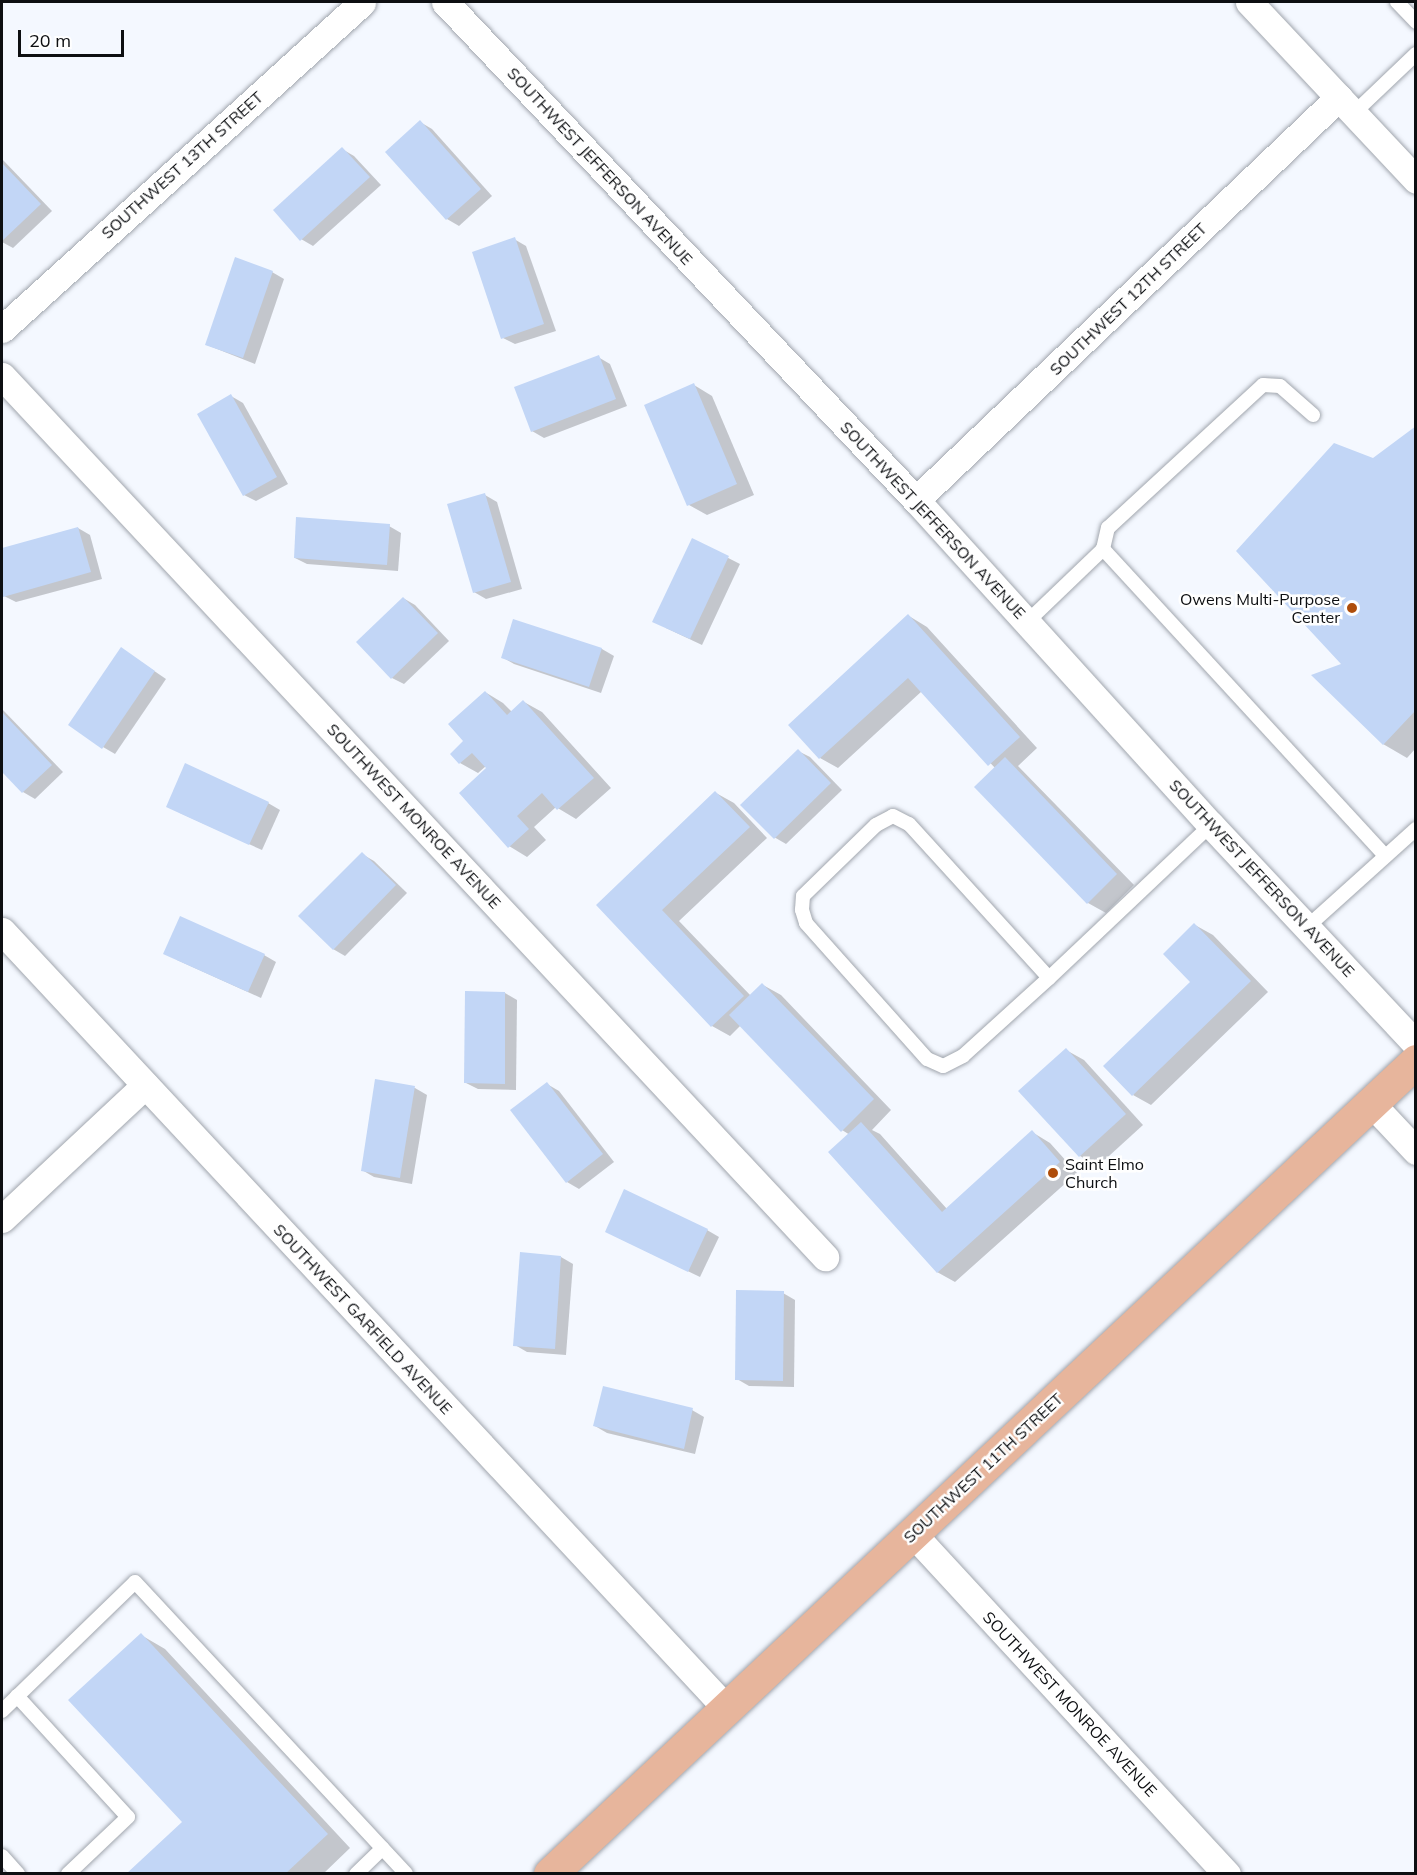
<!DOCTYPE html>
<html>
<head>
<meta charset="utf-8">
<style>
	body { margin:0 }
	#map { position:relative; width:1417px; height:1875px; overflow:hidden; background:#f4f8ff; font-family:Mulish,sans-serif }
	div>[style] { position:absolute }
	.shadow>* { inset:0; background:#0003 }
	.building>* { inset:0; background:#c2d6f6 }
	.roads { filter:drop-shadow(0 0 2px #a1a6ae) drop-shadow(0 0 2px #a1a6ae) }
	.service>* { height:14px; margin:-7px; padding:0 7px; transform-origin:7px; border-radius:7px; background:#fff }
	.minor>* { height:27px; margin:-13.5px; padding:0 13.5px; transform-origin:13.5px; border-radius:13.5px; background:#fff }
	.primary>* { height:33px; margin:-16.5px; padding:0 16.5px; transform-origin:16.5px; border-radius:16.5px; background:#e7b59c }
	.dots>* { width:16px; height:16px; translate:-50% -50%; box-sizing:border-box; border:3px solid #fff; border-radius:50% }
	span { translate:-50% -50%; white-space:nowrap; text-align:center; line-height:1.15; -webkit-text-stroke:5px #fff; paint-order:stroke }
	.street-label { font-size:16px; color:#0d0f12 }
	.poi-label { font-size:16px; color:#0d0f12 }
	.right { translate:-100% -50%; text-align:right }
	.left { translate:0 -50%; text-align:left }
	.frame { position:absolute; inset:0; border:3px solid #0d0f12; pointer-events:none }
	.scale { position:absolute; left:18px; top:30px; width:106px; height:27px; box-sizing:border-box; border:3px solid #0d0f12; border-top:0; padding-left:8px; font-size:18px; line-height:21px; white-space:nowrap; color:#0d0f12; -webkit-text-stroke:4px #fff; paint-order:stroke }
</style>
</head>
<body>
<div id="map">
	<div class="shadow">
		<i style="clip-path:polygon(420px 122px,432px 129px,492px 196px,459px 226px,447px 219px)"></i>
		<i style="clip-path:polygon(342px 149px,354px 156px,381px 185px,313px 246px,301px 239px)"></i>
		<i style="clip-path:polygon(2px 159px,52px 211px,13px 248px,2px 242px)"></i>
		<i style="clip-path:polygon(514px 239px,526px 246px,556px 331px,515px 344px,503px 338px)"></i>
		<i style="clip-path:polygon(272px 272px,284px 279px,255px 364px,207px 345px)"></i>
		<i style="clip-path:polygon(598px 357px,610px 364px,627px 406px,544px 438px,532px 431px)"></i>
		<i style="clip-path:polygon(694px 385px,712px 396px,754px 495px,707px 515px,689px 505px)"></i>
		<i style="clip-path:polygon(231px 396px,243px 403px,288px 484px,256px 501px,244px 495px)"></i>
		<i style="clip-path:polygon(1416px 428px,1416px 748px,1407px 758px,1383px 744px,1344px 665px,1373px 460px)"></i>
		<i style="clip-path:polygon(485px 495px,497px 502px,522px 589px,486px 599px,474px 592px)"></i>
		<i style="clip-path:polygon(389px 526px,401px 533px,398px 571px,307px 564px,295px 558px)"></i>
		<i style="clip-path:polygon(78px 528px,90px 535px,102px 579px,16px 602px,4px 596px,2px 585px,2px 549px)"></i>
		<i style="clip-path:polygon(693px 540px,740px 564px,702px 645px,666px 628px)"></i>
		<i style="clip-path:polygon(403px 598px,415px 605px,449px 641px,404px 684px,392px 678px)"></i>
		<i style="clip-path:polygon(909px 616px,927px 627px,1037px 748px,1018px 766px,1134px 885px,1106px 913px,1088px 903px,996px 769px,922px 691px,838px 768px,820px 758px,790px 725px)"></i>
		<i style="clip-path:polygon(514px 621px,602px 649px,614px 656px,601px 693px,514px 664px,502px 657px)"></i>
		<i style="clip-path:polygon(122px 649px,166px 679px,115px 754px,103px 747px)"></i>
		<i style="clip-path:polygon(485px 692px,503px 703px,512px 712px,524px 702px,542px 712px,611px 788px,576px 819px,556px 807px,534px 827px,546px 840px,527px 857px,509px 846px,488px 769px,486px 766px,478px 773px,460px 763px,465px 742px)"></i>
		<i style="clip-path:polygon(2px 709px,63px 772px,35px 799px,23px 792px,2px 769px)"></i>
		<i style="clip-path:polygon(798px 751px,810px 757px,842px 790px,786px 844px,774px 837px)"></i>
		<i style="clip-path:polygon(716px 793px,734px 803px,767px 838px,679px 921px,751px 996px,763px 985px,781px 995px,891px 1110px,872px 1130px,880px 1134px,947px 1209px,1032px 1132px,1050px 1143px,1077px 1173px,955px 1282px,937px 1272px,850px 1135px,842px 1130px,741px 1025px,730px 1036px,712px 1026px,598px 905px)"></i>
		<i style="clip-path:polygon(268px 803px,280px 810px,262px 850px,180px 813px)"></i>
		<i style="clip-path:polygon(362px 854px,374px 861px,407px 893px,345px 956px,333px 949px)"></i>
		<i style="clip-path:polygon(1195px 925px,1213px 935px,1268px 992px,1151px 1105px,1133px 1095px,1192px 982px)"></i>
		<i style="clip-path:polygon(264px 955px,276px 962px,261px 998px,177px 960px)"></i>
		<i style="clip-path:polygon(505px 993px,517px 1000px,516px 1090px,478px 1089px,466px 1083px)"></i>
		<i style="clip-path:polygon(1066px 1050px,1084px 1060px,1143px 1125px,1098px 1166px,1080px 1156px)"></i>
		<i style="clip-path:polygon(377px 1081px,415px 1088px,427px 1095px,412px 1184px,374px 1177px,362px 1170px)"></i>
		<i style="clip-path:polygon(547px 1084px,559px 1091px,614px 1162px,579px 1189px,567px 1182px)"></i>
		<i style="clip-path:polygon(707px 1230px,719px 1237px,700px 1277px,619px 1238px)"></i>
		<i style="clip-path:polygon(561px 1257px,573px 1264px,566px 1355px,527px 1352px,515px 1345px)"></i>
		<i style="clip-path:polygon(783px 1293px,795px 1300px,794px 1387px,749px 1386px,737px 1379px)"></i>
		<i style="clip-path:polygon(692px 1410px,704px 1417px,695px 1454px,607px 1433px,595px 1426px)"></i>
		<i style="clip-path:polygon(141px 1635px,165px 1649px,350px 1848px,323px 1874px,129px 1874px,184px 1822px)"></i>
	</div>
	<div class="building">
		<i style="clip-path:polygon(420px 120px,481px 189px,446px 220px,385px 152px)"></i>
		<i style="clip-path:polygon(342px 147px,370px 177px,300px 241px,273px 210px)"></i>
		<i style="clip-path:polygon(2px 163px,41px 204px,2px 241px)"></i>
		<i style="clip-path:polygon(515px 237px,544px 324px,501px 339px,472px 252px)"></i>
		<i style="clip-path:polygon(235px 257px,273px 271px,243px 358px,205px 345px)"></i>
		<i style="clip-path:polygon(599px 355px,616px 399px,531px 432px,514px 387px)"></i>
		<i style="clip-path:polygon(694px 383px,737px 484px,687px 506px,644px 405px)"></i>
		<i style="clip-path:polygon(231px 394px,277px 477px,243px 496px,197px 414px)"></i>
		<i style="clip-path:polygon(1416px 426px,1416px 710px,1383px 745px,1311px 675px,1341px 664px,1236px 551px,1334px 443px,1373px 458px)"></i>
		<i style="clip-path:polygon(485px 493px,511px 582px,473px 593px,447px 504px)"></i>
		<i style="clip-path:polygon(296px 517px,390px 524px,387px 565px,294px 558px)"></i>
		<i style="clip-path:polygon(78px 527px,91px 572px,3px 597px,2px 548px)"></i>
		<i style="clip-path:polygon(692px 538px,729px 556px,690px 639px,652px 622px)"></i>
		<i style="clip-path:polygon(403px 597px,438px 633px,391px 679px,356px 642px)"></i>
		<i style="clip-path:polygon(908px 614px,1020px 737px,988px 766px,908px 678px,819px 759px,788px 725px)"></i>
		<i style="clip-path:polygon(513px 619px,602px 648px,589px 687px,501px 658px)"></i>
		<i style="clip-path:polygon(121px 647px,155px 671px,102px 749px,68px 725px)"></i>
		<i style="clip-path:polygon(485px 691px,507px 715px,523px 700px,594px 778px,557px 810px,542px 793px,517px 816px,529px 829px,508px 848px,459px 793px,486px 768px,472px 753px,459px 764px,450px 754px,463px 741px,448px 724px)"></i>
		<i style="clip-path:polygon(2px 712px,52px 765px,22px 793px,2px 772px)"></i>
		<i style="clip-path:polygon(798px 749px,831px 783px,774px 839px,740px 805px)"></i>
		<i style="clip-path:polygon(1005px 757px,1117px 874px,1087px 904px,974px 787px)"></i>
		<i style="clip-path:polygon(185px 763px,269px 802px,249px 845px,166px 807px)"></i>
		<i style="clip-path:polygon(715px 791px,750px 827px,662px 910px,744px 996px,711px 1027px,596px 905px)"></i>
		<i style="clip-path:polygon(362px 852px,396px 885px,333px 950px,298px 916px)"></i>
		<i style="clip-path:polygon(180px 916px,265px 954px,248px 992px,163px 954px)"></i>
		<i style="clip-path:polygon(1194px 923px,1251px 981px,1132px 1096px,1103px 1066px,1190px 982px,1163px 954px)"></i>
		<i style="clip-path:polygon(762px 983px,874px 1099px,841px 1132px,729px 1015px)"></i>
		<i style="clip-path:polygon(465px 991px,505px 992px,505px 1084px,464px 1083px)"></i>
		<i style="clip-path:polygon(1066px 1048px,1126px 1114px,1079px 1157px,1018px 1091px)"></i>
		<i style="clip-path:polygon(375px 1079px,415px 1086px,400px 1178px,361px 1171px)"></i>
		<i style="clip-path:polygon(547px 1082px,603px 1154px,566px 1183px,510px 1110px)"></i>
		<i style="clip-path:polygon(861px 1122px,942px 1212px,1032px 1130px,1060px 1162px,937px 1273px,828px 1152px)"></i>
		<i style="clip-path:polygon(624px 1189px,708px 1229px,688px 1272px,605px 1232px)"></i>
		<i style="clip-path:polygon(520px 1252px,561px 1256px,555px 1349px,513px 1346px)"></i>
		<i style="clip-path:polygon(736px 1290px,784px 1291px,783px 1381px,735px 1380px)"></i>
		<i style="clip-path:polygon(603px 1386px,693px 1408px,684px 1449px,593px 1426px)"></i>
		<i style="clip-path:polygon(141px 1633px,328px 1834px,285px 1874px,126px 1874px,182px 1822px,68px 1700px)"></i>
	</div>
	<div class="roads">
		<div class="service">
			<i style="left:1397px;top:2px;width:28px;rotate:46deg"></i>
			<i style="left:1354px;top:113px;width:86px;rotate:-43.6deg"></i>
			<i style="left:1103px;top:549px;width:22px;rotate:-77deg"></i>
			<i style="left:1108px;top:528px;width:211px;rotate:-42.7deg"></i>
			<i style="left:1263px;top:385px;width:17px;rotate:3deg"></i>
			<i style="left:1280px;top:386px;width:44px;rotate:41.3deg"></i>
			<i style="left:1027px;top:622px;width:105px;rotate:-43.8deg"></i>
			<i style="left:1103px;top:549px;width:417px;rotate:47.4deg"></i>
			<i style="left:893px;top:816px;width:18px;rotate:27deg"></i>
			<i style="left:909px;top:824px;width:208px;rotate:47.7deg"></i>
			<i style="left:1049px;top:978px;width:116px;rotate:137.8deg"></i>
			<i style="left:963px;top:1056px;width:22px;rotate:153deg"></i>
			<i style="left:943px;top:1066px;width:17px;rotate:-156deg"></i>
			<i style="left:927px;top:1059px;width:182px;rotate:-131.7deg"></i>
			<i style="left:806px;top:923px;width:14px;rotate:-107deg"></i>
			<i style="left:802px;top:910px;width:14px;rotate:-86deg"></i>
			<i style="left:803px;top:896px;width:102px;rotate:-44.2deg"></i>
			<i style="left:876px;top:825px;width:19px;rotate:-28deg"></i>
			<i style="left:1307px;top:927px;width:147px;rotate:-42deg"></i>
			<i style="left:1049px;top:978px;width:223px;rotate:-43.4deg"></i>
			<i style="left:17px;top:1696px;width:164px;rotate:47.5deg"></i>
			<i style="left:128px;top:1817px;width:83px;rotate:136.5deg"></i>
			<i style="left:2px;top:1711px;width:185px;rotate:-44.1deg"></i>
			<i style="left:135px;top:1582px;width:398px;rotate:47.1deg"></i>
			<i style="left:2px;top:1856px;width:24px;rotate:48deg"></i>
			<i style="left:356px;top:1874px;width:37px;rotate:-44deg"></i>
		</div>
		<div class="minor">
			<i style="left:445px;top:2px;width:685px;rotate:46.6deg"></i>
			<i style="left:916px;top:500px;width:439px;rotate:47.8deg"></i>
			<i style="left:1211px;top:825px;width:300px;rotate:46.9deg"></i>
			<i style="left:1249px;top:2px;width:244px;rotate:46.8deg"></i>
			<i style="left:2px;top:329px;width:486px;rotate:-42.2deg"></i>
			<i style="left:2px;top:376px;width:1206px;rotate:46.95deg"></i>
			<i style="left:916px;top:500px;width:584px;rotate:-43.61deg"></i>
			<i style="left:2px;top:931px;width:1061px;rotate:47.02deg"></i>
			<i style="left:1371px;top:1103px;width:66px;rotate:46.8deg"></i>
			<i style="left:2px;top:1219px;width:196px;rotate:-43.1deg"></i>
			<i style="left:913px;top:1534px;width:463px;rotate:47.3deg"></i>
		</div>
		<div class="primary">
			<i style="left:550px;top:1874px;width:1188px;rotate:-43.19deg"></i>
		</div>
	</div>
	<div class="dots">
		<i style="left:1352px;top:608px;background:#ae4d0b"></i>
		<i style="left:1053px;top:1173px;background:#ae4d0b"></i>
	</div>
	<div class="street-label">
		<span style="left:182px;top:165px;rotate:-42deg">SOUTHWEST 13TH STREET</span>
		<span style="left:600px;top:166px;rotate:47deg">SOUTHWEST JEFFERSON AVENUE</span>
		<span style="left:1128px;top:299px;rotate:-44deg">SOUTHWEST 12TH STREET</span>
		<span style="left:933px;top:520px;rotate:47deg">SOUTHWEST JEFFERSON AVENUE</span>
		<span style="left:414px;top:816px;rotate:47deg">SOUTHWEST MONROE AVENUE</span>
		<span style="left:1262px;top:878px;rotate:47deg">SOUTHWEST JEFFERSON AVENUE</span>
		<span style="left:363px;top:1319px;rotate:47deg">SOUTHWEST GARFIELD AVENUE</span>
		<span style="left:983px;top:1468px;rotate:-43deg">SOUTHWEST 11TH STREET</span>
		<span style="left:1070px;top:1704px;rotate:47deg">SOUTHWEST MONROE AVENUE</span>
	</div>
	<div class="poi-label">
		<span class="right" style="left:1340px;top:608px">Owens Multi-Purpose<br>Center</span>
		<span class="left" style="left:1065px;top:1173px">Saint Elmo<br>Church</span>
	</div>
	<div class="frame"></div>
	<div class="scale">20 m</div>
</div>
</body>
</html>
